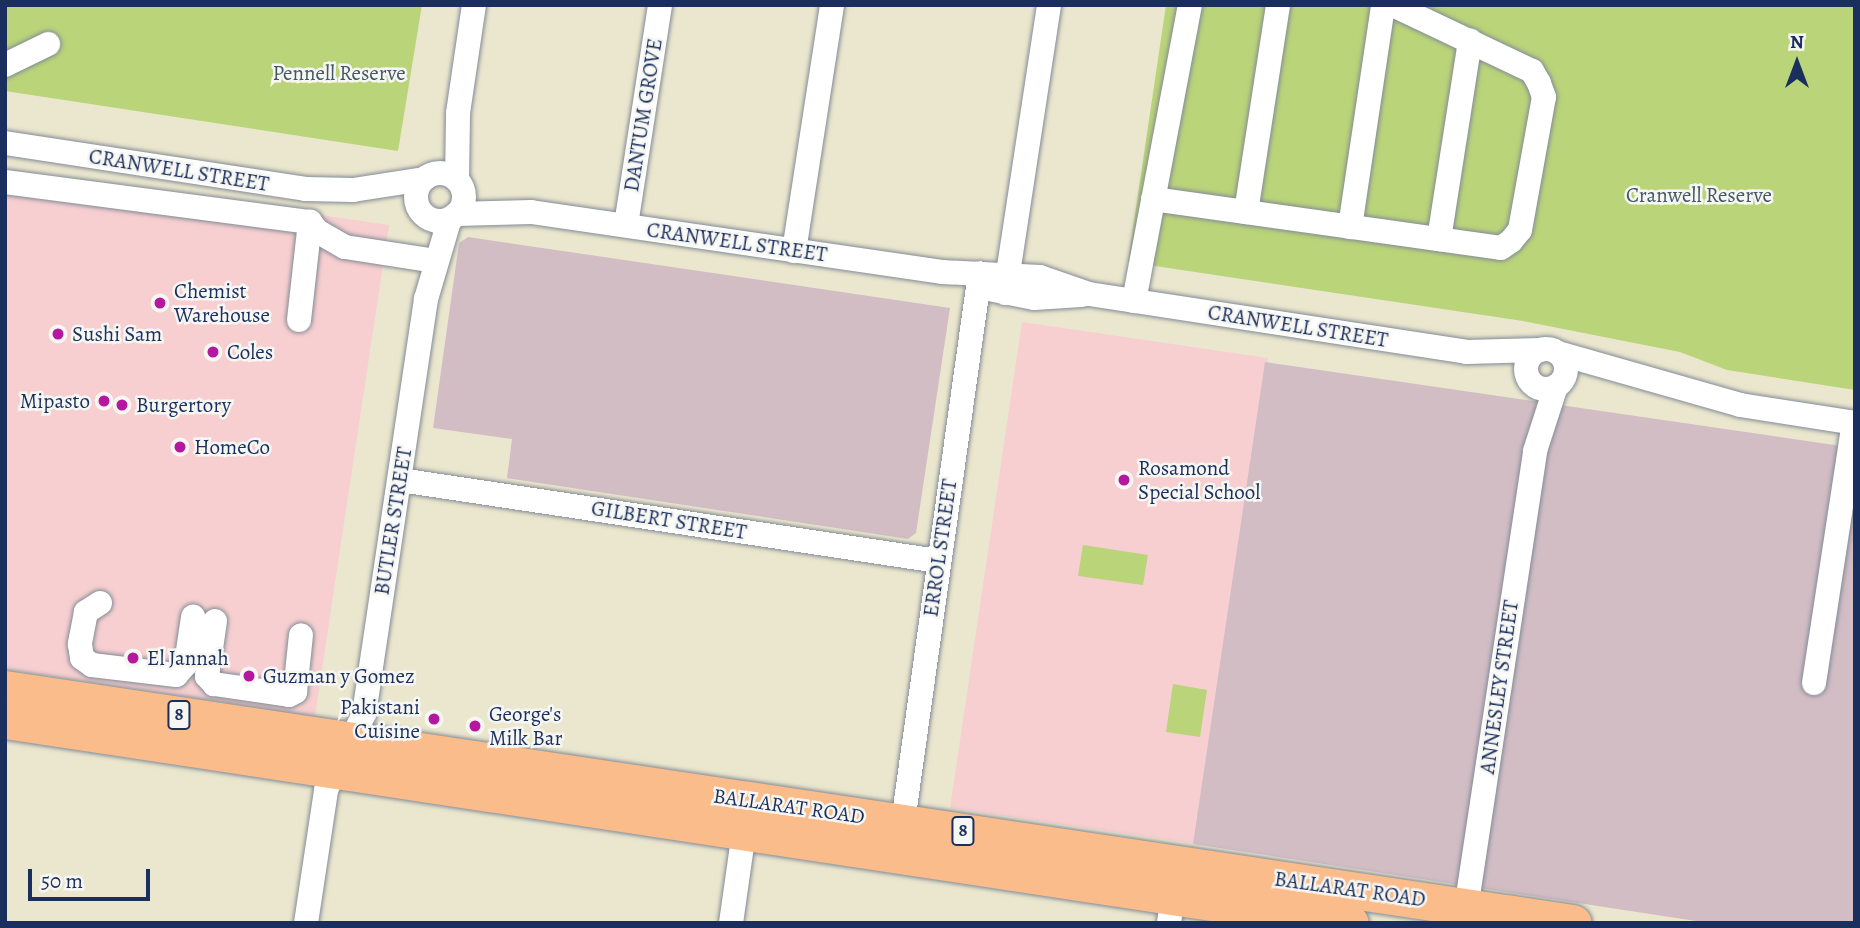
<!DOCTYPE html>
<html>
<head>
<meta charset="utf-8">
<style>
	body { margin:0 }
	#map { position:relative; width:1860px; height:928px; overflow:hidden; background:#ebe7ce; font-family:Alegreya,serif }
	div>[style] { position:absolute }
	.built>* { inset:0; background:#f7cfd0 }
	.industrial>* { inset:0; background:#d2bdc5 }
	.green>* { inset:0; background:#bad479 }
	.roads { filter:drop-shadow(0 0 2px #838b96) drop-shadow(0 0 2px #838b96) }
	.minor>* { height:24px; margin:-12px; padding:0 12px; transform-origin:12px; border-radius:12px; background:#fff }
	.minor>.ring { margin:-12px; padding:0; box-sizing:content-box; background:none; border:24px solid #fff; border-radius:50% }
	.highway>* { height:37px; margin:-18.5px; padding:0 18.5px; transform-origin:18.5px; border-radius:18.5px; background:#fabc8b }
	.dots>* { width:19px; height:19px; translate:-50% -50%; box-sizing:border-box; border:4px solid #f6f6f2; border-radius:50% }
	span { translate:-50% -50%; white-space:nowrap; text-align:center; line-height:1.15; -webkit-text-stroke:5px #f6f6f2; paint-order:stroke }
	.shield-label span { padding:2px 5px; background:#f6f6f2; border:2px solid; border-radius:5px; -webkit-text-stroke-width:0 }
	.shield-label { font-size:19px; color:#1b2f5e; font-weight:700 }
	.park-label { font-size:21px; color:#435865 }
	.street-label { font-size:21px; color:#1b2f5e }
	.poi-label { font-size:21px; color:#1b2f5e }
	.left { translate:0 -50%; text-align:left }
	.right { translate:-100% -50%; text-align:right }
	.frame { position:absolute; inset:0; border:7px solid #1b2f5e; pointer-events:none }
	.north { position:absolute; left:1762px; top:28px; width:70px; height:70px; -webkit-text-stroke:5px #f6f6f2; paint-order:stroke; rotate:0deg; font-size:19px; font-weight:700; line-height:28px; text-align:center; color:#1b2f5e }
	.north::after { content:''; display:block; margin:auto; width:24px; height:32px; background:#1b2f5e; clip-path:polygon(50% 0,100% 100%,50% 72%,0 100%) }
	.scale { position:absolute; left:28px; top:869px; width:122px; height:32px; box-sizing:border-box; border:4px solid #1b2f5e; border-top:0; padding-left:9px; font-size:21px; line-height:24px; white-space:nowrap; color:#1b2f5e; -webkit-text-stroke:5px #f6f6f2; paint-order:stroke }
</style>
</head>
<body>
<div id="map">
	<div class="built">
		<i style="clip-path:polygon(5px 169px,389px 225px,315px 716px,5px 669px)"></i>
		<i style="clip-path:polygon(1022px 322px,1268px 358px,1196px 844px,950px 808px)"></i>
	</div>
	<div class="industrial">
		<i style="clip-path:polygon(468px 237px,950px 308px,916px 533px,908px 539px,507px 478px,512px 439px,433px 428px,459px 243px)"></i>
		<i style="clip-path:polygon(1265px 362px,1855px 448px,1855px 923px,1709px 923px,1193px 844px)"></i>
	</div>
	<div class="green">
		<i style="clip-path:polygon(5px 5px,422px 5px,398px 151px,5px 91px)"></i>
		<i style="clip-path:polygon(1166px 5px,1855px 5px,1855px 390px,1727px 370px,1680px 352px,1523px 321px,1128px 262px)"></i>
		<i style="clip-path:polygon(1083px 545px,1148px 555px,1143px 585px,1078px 576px)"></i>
		<i style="clip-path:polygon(1173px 684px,1207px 690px,1200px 737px,1166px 732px)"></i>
	</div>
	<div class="roads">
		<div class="minor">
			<i style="left:5px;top:65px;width:48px;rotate:-26deg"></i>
			<i style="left:5px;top:143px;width:304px;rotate:8.7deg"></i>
			<i style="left:305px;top:189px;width:48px;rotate:1.2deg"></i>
			<i style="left:353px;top:190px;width:72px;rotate:-8.8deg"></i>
			<i class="ring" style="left:416px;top:173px;width:24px;height:24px"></i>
			<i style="left:457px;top:180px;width:67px;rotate:-89.1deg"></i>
			<i style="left:458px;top:113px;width:109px;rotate:-81.6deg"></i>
			<i style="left:5px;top:182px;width:308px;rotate:7.5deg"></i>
			<i style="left:310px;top:222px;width:11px;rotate:52deg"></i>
			<i style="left:317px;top:231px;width:32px;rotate:30deg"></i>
			<i style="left:345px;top:247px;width:91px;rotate:8.8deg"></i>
			<i style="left:1153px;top:199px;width:351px;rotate:8deg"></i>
			<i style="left:1501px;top:248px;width:12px;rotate:-35deg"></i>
			<i style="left:1511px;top:241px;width:14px;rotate:-51deg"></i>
			<i style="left:1520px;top:230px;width:135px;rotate:-79.8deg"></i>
			<i style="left:1544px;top:97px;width:15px;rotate:-110deg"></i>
			<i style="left:1539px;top:83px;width:14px;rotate:-120deg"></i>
			<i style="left:1532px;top:71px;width:154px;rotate:-154.6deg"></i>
			<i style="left:1246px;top:212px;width:209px;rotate:-81.2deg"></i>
			<i style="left:456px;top:214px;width:75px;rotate:-1.5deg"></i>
			<i style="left:531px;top:212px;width:415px;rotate:8.3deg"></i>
			<i style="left:942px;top:272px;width:98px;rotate:2.9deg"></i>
			<i style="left:1040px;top:277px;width:52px;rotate:19.1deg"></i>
			<i style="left:1089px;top:294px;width:381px;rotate:8.7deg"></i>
			<i style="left:1466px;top:352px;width:74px;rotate:-1.5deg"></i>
			<i style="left:626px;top:225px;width:223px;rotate:-81.2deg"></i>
			<i style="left:1350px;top:227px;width:224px;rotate:-81.5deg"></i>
			<i style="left:1439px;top:239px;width:201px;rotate:-81.1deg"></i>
			<i style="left:794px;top:251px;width:249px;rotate:-81.2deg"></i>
			<i style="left:989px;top:289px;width:46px;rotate:11.3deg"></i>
			<i style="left:1034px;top:298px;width:47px;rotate:-3.7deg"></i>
			<i style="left:1005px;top:293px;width:291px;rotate:-81.3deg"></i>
			<i style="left:1134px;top:301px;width:301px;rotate:-79.3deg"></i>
			<i style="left:299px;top:320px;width:99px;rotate:-83.6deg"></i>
			<i class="ring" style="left:1526px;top:349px;width:16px;height:16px"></i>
			<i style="left:1558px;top:353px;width:189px;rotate:15.9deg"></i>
			<i style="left:1740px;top:405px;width:116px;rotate:8.9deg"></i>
			<i style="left:400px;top:480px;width:544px;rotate:8.56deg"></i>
			<i style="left:100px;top:603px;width:17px;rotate:147deg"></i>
			<i style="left:86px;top:612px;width:33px;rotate:101deg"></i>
			<i style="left:80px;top:644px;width:14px;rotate:82deg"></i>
			<i style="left:82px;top:658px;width:12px;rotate:35deg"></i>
			<i style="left:92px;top:665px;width:85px;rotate:6.8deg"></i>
			<i style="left:176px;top:675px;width:15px;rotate:-48deg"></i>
			<i style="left:186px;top:664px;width:48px;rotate:-81.5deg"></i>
			<i style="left:215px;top:621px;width:56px;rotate:98.3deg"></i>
			<i style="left:207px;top:676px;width:11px;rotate:49deg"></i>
			<i style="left:214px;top:684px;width:76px;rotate:8.3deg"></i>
			<i style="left:289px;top:695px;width:7px;rotate:-27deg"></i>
			<i style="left:295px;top:692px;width:57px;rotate:-84deg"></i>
			<i style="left:1814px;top:683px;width:263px;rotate:-81.3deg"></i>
			<i style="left:903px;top:822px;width:554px;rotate:-82.02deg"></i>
			<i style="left:1464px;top:922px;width:476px;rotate:-81.4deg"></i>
			<i style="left:1535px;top:451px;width:68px;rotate:-72.1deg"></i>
			<i style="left:306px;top:923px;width:134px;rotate:-81.4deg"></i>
			<i style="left:326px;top:790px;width:85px;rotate:-63.4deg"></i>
			<i style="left:364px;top:714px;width:420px;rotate:-81.5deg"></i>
			<i style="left:426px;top:299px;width:84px;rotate:-73.5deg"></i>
			<i style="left:731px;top:923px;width:92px;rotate:-81.9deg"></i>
			<i style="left:1169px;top:923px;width:27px;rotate:-82deg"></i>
		</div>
		<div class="highway">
			<i style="left:5px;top:689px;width:1585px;rotate:8.49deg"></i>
			<i style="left:5px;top:720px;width:1360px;rotate:8.58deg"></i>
		</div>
	</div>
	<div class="dots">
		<i style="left:160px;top:303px;background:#b5179e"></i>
		<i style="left:58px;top:334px;background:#b5179e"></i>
		<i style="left:213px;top:352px;background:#b5179e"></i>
		<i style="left:104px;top:401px;background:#b5179e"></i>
		<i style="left:122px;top:405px;background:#b5179e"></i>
		<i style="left:180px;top:447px;background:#b5179e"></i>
		<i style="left:1124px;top:480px;background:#b5179e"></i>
		<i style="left:133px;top:658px;background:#b5179e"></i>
		<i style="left:249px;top:676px;background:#b5179e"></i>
		<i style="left:434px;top:719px;background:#b5179e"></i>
		<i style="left:475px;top:726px;background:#b5179e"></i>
	</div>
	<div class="shield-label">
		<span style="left:179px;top:715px">8</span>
		<span style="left:963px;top:831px">8</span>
	</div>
	<div class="park-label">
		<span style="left:339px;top:73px">Pennell Reserve</span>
		<span style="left:1699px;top:195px">Cranwell Reserve</span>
	</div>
	<div class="street-label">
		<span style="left:643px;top:115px;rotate:-81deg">DANTUM GROVE</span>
		<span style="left:179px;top:170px;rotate:9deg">CRANWELL STREET</span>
		<span style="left:737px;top:242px;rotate:8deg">CRANWELL STREET</span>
		<span style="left:1298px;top:326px;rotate:9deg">CRANWELL STREET</span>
		<span style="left:669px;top:520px;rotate:9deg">GILBERT STREET</span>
		<span style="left:393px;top:521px;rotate:-81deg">BUTLER STREET</span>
		<span style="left:940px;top:548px;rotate:-82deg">ERROL STREET</span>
		<span style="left:1499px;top:687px;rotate:-82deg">ANNESLEY STREET</span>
		<span style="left:789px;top:806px;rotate:8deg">BALLARAT ROAD</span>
		<span style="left:1350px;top:889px;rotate:8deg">BALLARAT ROAD</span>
	</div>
	<div class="poi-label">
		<span class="left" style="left:174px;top:303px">Chemist<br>Warehouse</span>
		<span class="left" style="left:72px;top:334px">Sushi Sam</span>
		<span class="left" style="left:227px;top:352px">Coles</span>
		<span class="right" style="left:90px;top:401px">Mipasto</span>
		<span class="left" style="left:136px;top:405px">Burgertory</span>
		<span class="left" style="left:194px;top:447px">HomeCo</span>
		<span class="left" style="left:1138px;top:480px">Rosamond<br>Special School</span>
		<span class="left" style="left:147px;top:658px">El Jannah</span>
		<span class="left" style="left:263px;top:676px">Guzman y Gomez</span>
		<span class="right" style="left:420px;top:719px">Pakistani<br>Cuisine</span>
		<span class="left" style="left:489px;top:726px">George's<br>Milk Bar</span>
	</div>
	<div class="frame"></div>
	<div class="north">N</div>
	<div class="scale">50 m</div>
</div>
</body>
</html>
